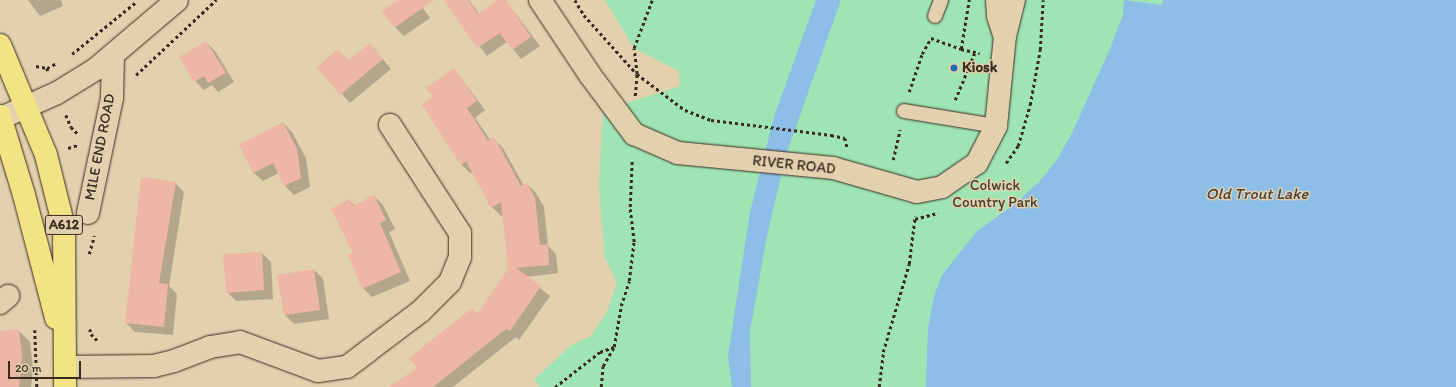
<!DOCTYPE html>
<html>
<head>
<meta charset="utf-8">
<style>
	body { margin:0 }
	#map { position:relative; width:1456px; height:387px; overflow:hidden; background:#e2d0ae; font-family:Itim,sans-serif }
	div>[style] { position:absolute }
	.green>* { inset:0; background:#9ee5b3 }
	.water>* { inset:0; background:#8cbee8 }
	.shadow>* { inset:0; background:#0003 }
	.building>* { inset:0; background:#eeb6a5 }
	.path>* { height:2.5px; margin-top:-1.25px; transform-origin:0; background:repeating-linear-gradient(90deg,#3b2a1e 0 3px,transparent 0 6px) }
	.roads { filter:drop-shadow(0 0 1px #3b2a1e) drop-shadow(0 0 1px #3b2a1e) }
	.lane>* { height:14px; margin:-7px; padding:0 7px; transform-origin:7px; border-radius:7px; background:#e2d0ae }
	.street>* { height:22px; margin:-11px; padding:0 11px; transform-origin:11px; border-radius:11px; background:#e2d0ae }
	.secondary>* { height:22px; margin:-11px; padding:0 11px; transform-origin:11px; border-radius:11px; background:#e2d0ae }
	.primary>* { height:22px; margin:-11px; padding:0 11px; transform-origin:11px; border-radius:11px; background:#f4e382 }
	.dots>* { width:11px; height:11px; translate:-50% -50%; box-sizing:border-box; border:2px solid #e2d0ae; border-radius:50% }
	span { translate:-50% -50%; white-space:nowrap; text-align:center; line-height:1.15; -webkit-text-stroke:3px #e2d0ae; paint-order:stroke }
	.shield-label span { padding:1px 3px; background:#e2d0ae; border:1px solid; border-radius:3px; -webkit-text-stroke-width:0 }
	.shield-label { font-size:14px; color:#3b2a1e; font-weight:700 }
	.poi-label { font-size:15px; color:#3b2a1e; font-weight:700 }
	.left { translate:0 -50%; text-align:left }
	.street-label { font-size:15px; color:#3b2a1e }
	.park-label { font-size:15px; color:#453d2d }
	.water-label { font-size:16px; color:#47403c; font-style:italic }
	.scale { position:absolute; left:8px; top:361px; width:73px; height:18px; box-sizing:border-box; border:2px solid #3b2a1e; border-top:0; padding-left:5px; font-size:12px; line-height:14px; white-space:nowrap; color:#3b2a1e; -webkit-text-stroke:3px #e2d0ae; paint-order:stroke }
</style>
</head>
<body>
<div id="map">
	<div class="green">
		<i style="clip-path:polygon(605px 0,1456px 0,1456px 387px,540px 387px,534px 380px,570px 346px,591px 336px,607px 312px,617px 283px,605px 257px,599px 186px,603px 111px,680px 86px,679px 71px,634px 48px)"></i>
	</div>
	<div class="water">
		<i style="clip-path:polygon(816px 0,841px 0,786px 155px,767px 236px,750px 331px,751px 387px,732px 387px,728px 356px,750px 212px,774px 117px)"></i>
		<i style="clip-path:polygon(1124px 0,1162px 5px,1163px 0,1456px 0,1456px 387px,926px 387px,928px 328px,934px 296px,942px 275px,977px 231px,1015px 204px,1039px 182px,1057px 160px,1072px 133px,1109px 51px,1123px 15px)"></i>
	</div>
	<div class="shadow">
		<i style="clip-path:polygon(28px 0,61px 0,63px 6px,40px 16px)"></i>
		<i style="clip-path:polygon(399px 0,417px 0,430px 18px,404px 36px,395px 27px)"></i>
		<i style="clip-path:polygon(445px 0,469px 0,479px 14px,498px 0,505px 0,540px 46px,521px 59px,507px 42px,487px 56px)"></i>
		<i style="clip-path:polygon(206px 42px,215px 51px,234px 82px,218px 92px,212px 85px,204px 90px,195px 81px)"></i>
		<i style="clip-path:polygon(370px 44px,391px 69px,350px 103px,318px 67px,338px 50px,349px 61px)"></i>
		<i style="clip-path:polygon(454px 69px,485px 110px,475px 118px,491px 141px,494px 139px,503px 148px,524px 186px,527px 184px,536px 193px,544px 207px,548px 246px,556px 254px,558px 273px,526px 277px,550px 296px,519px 340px,516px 337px,453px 387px,390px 387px,418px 368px,478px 315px,509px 269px,503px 215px,501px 216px,492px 207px,473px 172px,470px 173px,461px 164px,434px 98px)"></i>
		<i style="clip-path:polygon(283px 123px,292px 132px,306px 158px,310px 187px,294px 195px,285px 186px,279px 173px,263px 181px,254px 173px,241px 145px)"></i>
		<i style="clip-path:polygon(175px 183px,184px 192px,169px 286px,177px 294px,173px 335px,135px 332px,126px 323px)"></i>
		<i style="clip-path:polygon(374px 196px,383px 205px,395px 229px,389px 232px,410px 281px,372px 297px,363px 288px,355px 253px,349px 200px,355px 206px)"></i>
		<i style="clip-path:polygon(262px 253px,271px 262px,273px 299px,236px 301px,227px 292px)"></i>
		<i style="clip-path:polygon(314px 270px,323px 279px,329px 319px,294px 324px,285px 315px)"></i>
		<i style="clip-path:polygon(18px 330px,30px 342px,33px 368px,31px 387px,0 387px,0 332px)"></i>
	</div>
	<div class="building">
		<i style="clip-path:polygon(398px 0,434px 0,394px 28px,382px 11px)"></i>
		<i style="clip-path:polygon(444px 0,468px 0,478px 14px,497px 0,506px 0,531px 37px,512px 50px,500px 33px,477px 48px)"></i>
		<i style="clip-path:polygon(206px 41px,226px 73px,208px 83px,204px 76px,194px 82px,179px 57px)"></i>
		<i style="clip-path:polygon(370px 43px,383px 59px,340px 95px,317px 67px,338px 49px,348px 61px)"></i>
		<i style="clip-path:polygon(454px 68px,477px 101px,467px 108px,488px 141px,494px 137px,521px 186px,527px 183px,535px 198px,540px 245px,548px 244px,549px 265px,516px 268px,541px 286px,510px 331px,506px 329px,433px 387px,389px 387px,417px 368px,409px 358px,472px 308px,477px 314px,508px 269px,501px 202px,491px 208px,466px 161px,461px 165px,422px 105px,433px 97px,426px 88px)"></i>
		<i style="clip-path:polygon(283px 122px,297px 149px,301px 178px,284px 186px,273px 163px,253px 173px,239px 145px)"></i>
		<i style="clip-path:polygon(141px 177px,176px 182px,159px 283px,168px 284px,164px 327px,125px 323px)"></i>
		<i style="clip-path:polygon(374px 195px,386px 220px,380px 223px,401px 272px,362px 289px,348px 255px,353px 253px,331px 209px,349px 199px,353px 206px)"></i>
		<i style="clip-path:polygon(262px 252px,264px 290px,226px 293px,223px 254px)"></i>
		<i style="clip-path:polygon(314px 269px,320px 310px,284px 315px,277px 275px)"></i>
		<i style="clip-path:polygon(19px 329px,22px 356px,19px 387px,0 387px,0 331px)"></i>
	</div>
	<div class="path">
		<i style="left:575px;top:0;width:17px;rotate:59deg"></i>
		<i style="left:584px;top:15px;width:79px;rotate:48.1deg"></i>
		<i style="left:637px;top:74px;width:60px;rotate:36.9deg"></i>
		<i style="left:685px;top:110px;width:28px;rotate:21deg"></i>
		<i style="left:711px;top:120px;width:121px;rotate:7.1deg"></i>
		<i style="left:831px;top:135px;width:14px;rotate:12deg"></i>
		<i style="left:845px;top:138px;width:9px;rotate:77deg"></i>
		<i style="left:961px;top:49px;width:50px;rotate:-80.7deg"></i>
		<i style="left:72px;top:54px;width:82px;rotate:-39.1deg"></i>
		<i style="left:36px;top:66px;width:11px;rotate:10deg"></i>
		<i style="left:47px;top:68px;width:3px;rotate:72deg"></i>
		<i style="left:47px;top:68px;width:11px;rotate:-27deg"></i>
		<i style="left:136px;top:75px;width:110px;rotate:-43.2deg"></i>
		<i style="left:909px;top:92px;width:40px;rotate:-71.1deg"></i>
		<i style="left:922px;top:54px;width:18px;rotate:-61deg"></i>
		<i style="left:931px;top:38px;width:32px;rotate:20deg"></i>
		<i style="left:961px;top:49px;width:19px;rotate:12deg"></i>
		<i style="left:635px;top:96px;width:22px;rotate:-85deg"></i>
		<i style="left:637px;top:74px;width:26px;rotate:-97deg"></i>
		<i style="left:634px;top:48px;width:51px;rotate:-69.4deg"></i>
		<i style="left:955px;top:100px;width:52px;rotate:-67.4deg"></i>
		<i style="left:66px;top:115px;width:13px;rotate:67deg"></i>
		<i style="left:71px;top:127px;width:11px;rotate:45deg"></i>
		<i style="left:68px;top:148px;width:10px;rotate:-17deg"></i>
		<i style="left:893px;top:160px;width:31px;rotate:-77deg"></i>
		<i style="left:1006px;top:163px;width:21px;rotate:-55deg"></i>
		<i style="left:1018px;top:146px;width:43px;rotate:-73.7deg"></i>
		<i style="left:1030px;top:105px;width:56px;rotate:-79.7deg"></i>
		<i style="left:1040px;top:50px;width:50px;rotate:-86.6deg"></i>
		<i style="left:915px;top:219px;width:24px;rotate:-15deg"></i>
		<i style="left:89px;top:254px;width:19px;rotate:-74deg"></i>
		<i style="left:90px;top:329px;width:5px;rotate:79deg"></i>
		<i style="left:91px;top:334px;width:11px;rotate:45deg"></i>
		<i style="left:35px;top:330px;width:57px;rotate:88deg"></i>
		<i style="left:555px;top:387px;width:57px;rotate:-37.9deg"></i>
		<i style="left:600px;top:352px;width:15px;rotate:-20deg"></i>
		<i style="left:601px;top:387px;width:21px;rotate:-85deg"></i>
		<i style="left:603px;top:366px;width:22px;rotate:-60deg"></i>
		<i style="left:614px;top:347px;width:42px;rotate:-80.3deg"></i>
		<i style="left:621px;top:306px;width:26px;rotate:-72deg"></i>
		<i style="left:629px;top:281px;width:39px;rotate:-83deg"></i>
		<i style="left:634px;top:242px;width:35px;rotate:-97deg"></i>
		<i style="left:630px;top:207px;width:48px;rotate:-87.6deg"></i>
		<i style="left:879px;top:387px;width:35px;rotate:-83deg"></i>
		<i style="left:883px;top:352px;width:92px;rotate:-73.5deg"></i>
		<i style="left:909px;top:264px;width:48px;rotate:-82.9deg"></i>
	</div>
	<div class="roads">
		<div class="lane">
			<i style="left:935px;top:16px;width:17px;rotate:-69deg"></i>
			<i style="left:904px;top:111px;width:93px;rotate:9.3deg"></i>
		</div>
		<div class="street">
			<i style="left:540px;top:0;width:90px;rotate:56.3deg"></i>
			<i style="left:590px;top:75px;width:74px;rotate:53.3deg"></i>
			<i style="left:634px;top:134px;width:48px;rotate:23.4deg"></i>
			<i style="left:678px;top:153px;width:156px;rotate:5.5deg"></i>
			<i style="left:833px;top:168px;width:87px;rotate:15.9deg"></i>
			<i style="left:917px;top:192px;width:25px;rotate:-11deg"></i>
			<i style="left:942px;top:187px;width:42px;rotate:-34.4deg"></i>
			<i style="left:977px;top:163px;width:42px;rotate:-62.8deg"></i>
			<i style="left:996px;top:126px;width:90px;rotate:-84.3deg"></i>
			<i style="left:1005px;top:36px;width:37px;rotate:-76deg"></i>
			<i style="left:997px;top:0;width:16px;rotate:86deg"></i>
			<i style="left:998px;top:16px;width:20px;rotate:72deg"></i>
			<i style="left:88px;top:213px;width:117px;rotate:-78.2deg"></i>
			<i style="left:112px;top:98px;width:41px;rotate:-88.6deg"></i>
			<i style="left:0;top:303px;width:11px;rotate:-41deg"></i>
			<i style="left:65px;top:367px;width:89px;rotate:-0.6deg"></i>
			<i style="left:154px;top:366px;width:21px;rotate:-14deg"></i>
			<i style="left:174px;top:361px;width:39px;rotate:-21deg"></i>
			<i style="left:210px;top:347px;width:30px;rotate:-9deg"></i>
			<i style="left:240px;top:342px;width:83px;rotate:20.4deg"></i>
			<i style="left:318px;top:371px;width:29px;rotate:-8deg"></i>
			<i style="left:347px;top:367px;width:26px;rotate:-37deg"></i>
			<i style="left:368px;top:351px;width:66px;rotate:-37deg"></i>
			<i style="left:421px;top:311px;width:41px;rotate:-45deg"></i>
			<i style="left:450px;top:282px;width:27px;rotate:-68deg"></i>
			<i style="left:460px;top:257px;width:24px;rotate:-90deg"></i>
			<i style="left:460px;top:233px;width:129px;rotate:-122.9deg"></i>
		</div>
		<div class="secondary">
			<i style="left:1px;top:118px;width:61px;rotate:-24.1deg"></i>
			<i style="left:57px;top:93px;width:46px;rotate:-31.6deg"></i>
			<i style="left:96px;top:69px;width:106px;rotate:-40.4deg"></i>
		</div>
		<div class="primary">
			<i style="left:0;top:45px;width:119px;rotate:67.3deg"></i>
			<i style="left:46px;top:155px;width:74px;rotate:76deg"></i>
			<i style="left:64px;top:227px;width:160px;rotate:89.6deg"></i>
			<i style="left:0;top:116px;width:83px;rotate:73.1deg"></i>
			<i style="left:24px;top:195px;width:127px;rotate:75.4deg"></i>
		</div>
	</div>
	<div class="dots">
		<i style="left:954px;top:68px;background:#1f6fb2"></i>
	</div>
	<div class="shield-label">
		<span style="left:64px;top:225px">A612</span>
	</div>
	<div class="poi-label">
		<span class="left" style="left:962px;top:68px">Kiosk</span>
	</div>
	<div class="street-label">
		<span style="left:100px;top:147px;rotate:-79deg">MILE END ROAD</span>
		<span style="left:794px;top:165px;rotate:6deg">RIVER ROAD</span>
	</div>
	<div class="park-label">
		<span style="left:995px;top:194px">Colwick<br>Country Park</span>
	</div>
	<div class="water-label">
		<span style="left:1257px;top:194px">Old Trout Lake</span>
	</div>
	<div class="scale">20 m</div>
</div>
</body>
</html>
